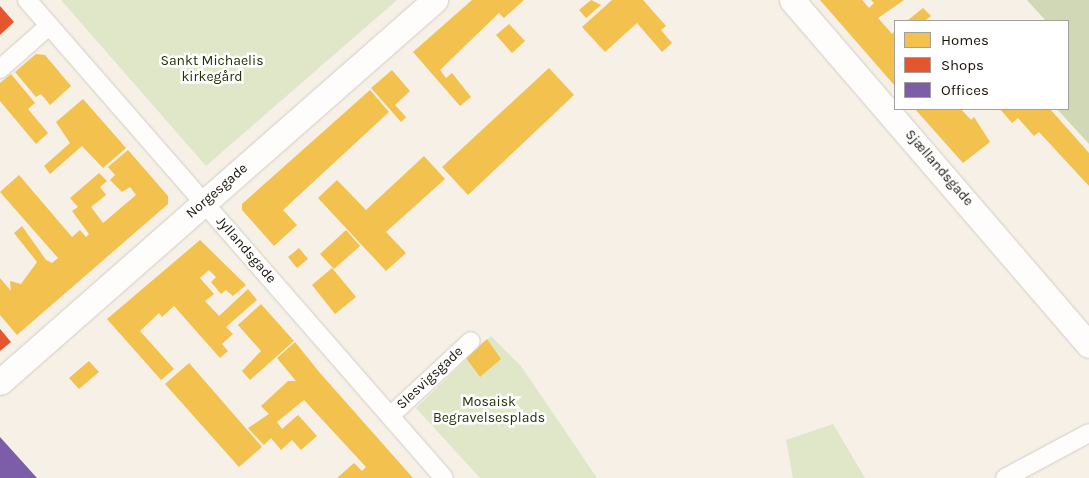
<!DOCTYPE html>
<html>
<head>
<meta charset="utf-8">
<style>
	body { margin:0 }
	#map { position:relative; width:1089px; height:478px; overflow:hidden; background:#f6f0e7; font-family:Karla,sans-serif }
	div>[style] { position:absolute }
	.green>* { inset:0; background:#dfe7c8 }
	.forest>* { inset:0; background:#d0d8b6 }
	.homes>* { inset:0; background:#f2c14e }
	.shops>* { inset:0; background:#e4572e }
	.offices>* { inset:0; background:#7b5ea7 }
	.roads { filter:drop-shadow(0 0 1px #d3cdc4) drop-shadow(0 0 1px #d3cdc4) }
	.street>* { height:18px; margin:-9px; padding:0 9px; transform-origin:9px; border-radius:9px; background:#fefdfb }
	.secondary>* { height:25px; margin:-12.5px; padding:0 12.5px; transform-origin:12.5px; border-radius:12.5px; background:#fefdfb }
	span { translate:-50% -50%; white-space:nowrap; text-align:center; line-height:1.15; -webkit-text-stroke:5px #fff; paint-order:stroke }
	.park-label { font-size:14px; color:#243006 }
	.street-label { font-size:14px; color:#191209 }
	.legend { position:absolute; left:894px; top:20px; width:175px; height:90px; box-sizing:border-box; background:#fff; border:1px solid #a3a09d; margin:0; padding:6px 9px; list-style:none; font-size:15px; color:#191209 }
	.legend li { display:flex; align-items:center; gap:10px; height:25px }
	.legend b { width:25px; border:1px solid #a3a09d }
</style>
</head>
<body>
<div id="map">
	<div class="green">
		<i style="clip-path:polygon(61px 0,397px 0,206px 166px)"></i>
		<i style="clip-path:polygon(491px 336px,521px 366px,597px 478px,480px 478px,416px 408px)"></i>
		<i style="clip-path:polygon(833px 424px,865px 478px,793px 478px,786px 440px)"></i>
	</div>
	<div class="forest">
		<i style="clip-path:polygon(1027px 0,1089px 0,1089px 144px,1057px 109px,1068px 109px,1068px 21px,1046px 21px)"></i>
	</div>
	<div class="homes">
		<i style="clip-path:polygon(472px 0,524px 0,504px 18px,499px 13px,440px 70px,446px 78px,452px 73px,471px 97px,460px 106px,413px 52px)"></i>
		<i style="clip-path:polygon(591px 0,601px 5px,586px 18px,579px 10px)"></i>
		<i style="clip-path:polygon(612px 0,643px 0,666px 26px,661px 30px,672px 43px,662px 52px,637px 23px,605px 52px,582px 27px)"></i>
		<i style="clip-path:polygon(820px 0,862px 0,869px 8px,874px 3px,871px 0,904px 0,878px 18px,892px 34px,895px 31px,895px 86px)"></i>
		<i style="clip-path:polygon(923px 8px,931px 16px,925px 21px,907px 21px)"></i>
		<i style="clip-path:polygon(509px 24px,525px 41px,512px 53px,496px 35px)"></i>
		<i style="clip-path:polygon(36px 54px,45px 55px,71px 86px,50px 105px,41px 94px,36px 97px,15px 72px)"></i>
		<i style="clip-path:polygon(549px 68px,574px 95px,468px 195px,442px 167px)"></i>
		<i style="clip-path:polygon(392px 70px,410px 91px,395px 105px,406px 117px,401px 122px,371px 88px)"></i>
		<i style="clip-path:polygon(11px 74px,35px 103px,28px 109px,48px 133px,36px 144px,0 101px,0 83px)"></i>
		<i style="clip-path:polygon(370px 90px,389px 112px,283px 210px,297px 225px,274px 246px,242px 210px,242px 204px)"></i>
		<i style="clip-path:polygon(83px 99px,126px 148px,103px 168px,82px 146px,50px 174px,44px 166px,70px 143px,56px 122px)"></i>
		<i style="clip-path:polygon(915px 109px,961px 109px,971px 120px,974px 117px,990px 142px,963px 163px)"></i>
		<i style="clip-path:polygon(1000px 109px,1050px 109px,1089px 153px,1089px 186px,1039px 132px,1034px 136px,1018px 118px,1012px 123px)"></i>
		<i style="clip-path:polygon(128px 150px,168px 196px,168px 204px,17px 335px,0 315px,0 278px,11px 291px,10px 281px,21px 284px,37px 262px,14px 233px,22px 226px,46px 260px,52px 263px,58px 258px,0 192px,19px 175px,72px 237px,80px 230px,86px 237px,89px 234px,72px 211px,78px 207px,70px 198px,99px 173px,107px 181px,100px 187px,106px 195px,91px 207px,103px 223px,136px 195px,130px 187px,122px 192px,110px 180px,115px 175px,108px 167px)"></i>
		<i style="clip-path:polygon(424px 156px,445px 179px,386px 232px,406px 253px,386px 271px,318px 198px,337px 180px,366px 210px)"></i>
		<i style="clip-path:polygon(346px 230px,360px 246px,334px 269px,320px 254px)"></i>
		<i style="clip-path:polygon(200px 240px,246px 285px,233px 296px,226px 290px,221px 294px,211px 282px,216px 277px,209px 270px,200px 278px,214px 294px,205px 301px,219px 316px,248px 289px,257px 300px,226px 327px,233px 334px,222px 344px,228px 351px,220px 358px,174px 306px,162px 317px,159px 313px,140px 331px,174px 369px,161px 380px,107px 319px)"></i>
		<i style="clip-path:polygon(299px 248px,308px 259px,297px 268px,288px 257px)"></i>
		<i style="clip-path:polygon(332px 268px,356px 297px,335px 314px,312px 285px)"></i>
		<i style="clip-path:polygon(261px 304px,294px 341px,250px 380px,242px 371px,261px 351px,238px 325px)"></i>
		<i style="clip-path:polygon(487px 339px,501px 359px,480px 377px,466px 358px)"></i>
		<i style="clip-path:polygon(295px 342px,320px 373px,413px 478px,337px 478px,354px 463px,362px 471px,366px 467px,304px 400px,277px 422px,282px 429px,298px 415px,317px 436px,301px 450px,292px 440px,281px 450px,271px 438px,264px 445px,248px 428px,269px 414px,261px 406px,288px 381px,296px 381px,277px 358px)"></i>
		<i style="clip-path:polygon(89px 361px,99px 372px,79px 389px,69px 378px)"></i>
		<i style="clip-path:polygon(189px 363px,262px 447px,239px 467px,165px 384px)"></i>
	</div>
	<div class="shops">
		<i style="clip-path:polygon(0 6px,14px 22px,0 35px)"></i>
		<i style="clip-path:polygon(0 329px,11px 342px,0 351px)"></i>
	</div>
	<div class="offices">
		<i style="clip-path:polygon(0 437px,37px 478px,0 478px)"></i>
	</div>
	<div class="roads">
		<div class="street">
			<i style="left:27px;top:0;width:634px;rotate:48.9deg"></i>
			<i style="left:0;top:69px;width:65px;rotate:-41.3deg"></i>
			<i style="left:390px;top:416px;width:110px;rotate:-42.8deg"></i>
			<i style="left:1005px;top:478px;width:95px;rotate:-28.2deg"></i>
		</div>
		<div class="secondary">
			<i style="left:792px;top:0;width:455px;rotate:49.3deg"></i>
			<i style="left:0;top:382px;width:579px;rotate:-41.29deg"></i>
		</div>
	</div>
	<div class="park-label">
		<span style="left:212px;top:69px">Sankt Michaelis<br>kirkegård</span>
		<span style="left:489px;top:410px">Mosaisk<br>Begravelsesplads</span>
	</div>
	<div class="street-label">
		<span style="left:939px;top:168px;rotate:49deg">Sjællandsgade</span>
		<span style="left:217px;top:191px;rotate:-41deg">Norgesgade</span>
		<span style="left:246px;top:250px;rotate:49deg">Jyllandsgade</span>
		<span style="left:430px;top:378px;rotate:-43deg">Slesvigsgade</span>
	</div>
	<ul class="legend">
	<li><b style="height:14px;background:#f2c14e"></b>Homes</li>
	<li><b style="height:14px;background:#e4572e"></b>Shops</li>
	<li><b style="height:14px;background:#7b5ea7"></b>Offices</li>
	</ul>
</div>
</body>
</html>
